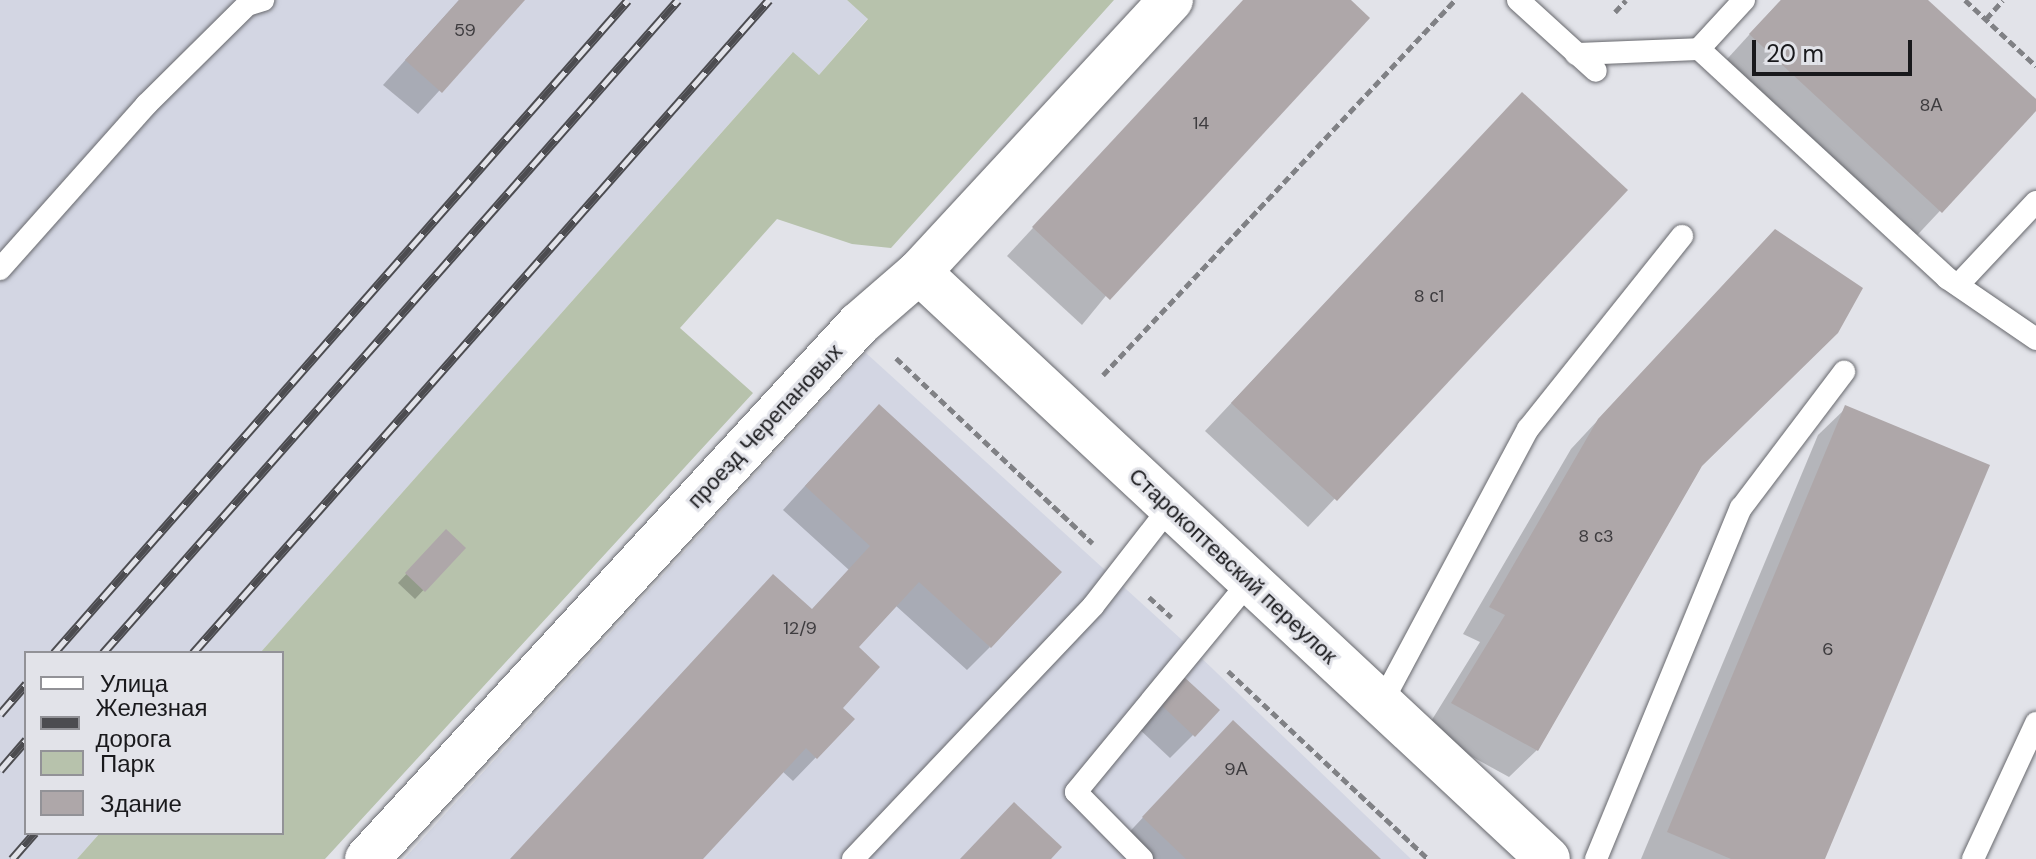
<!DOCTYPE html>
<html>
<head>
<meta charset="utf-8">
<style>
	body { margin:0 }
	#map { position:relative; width:2036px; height:859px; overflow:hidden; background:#e2e3e9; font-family:"DM Sans",sans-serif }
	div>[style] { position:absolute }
	.built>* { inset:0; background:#d3d6e3 }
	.green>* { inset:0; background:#b7c2ac }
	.shadow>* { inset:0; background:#0003 }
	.building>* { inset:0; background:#aea7a9 }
	.path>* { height:5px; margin-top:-2.5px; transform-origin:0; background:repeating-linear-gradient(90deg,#808185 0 8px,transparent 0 12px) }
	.roads { filter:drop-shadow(0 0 2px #67686d) drop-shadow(0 0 2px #67686d) }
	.lane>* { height:22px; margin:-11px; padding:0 11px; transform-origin:11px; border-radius:11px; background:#fff }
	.street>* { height:44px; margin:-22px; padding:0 22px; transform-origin:22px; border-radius:22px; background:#fff }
	.rail>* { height:9px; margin-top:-4.5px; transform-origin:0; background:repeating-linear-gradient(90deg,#e2e3e9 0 18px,#4c4c50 0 36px); box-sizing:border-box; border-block:2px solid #4c4c50 }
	span { translate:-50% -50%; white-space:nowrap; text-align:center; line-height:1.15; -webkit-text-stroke:6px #e2e3e9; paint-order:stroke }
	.number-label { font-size:18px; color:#3e3c3f }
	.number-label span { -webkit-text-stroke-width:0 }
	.street-label { font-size:22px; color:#19191c }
	.legend { position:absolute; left:24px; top:651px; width:260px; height:184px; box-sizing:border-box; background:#e2e3e9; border:2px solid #929297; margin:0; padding:10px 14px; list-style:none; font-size:24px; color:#19191c }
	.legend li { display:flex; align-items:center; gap:16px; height:40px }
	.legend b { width:40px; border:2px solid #929297 }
	.scale { position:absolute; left:1752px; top:40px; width:160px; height:36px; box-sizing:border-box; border:4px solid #19191c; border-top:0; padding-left:10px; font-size:24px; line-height:28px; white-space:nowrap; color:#19191c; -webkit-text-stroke:6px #e2e3e9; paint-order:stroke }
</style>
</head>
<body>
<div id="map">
	<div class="built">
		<i style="clip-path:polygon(0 0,847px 0,868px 18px,819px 75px,792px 53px,260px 653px,26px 653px,26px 833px,100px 833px,77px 859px,0 859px)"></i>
		<i style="clip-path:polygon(866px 353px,1192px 649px,1411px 859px,404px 859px)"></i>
	</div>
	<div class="green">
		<i style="clip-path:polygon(847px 0,1114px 0,891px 248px,852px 244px,777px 219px,680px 328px,753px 393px,325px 859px,77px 859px,100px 833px,282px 833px,282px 653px,260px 653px,793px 52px,819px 75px,868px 19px)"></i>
	</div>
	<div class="shadow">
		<i style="clip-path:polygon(459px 0,522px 0,418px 114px,383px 85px)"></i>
		<i style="clip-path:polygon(1244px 0,1348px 0,1082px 325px,1007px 256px)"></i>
		<i style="clip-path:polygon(1781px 0,1925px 0,2036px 108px,1908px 245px,1718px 69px)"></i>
		<i style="clip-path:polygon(1495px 122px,1625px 190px,1308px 527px,1205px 431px)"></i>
		<i style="clip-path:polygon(1748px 259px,1699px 467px,1537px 750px,1509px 777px,1425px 731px,1480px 642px,1463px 634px,1571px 449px)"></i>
		<i style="clip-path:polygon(1846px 408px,1823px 859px,1641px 859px,1818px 435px)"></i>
		<i style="clip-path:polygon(856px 430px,990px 647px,967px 670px,895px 605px,856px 647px,840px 708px,853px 719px,793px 781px,782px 771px,701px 859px,511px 859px,811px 611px,849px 570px,783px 510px)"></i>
		<i style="clip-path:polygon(446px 532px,463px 548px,415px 599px,398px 583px)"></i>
		<i style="clip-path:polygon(1183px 678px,1193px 735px,1170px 758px,1136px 726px)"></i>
		<i style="clip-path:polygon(1210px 746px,1378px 859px,1138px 859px,1120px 842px)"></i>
	</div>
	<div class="building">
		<i style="clip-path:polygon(459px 0,525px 0,442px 93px,405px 60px)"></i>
		<i style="clip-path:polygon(1243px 0,1351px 0,1370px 18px,1110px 300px,1032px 227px)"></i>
		<i style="clip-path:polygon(1781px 0,1928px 0,2036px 99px,2036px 111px,1942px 213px,1749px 34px)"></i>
		<i style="clip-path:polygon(1522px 92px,1628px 190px,1337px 501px,1231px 403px)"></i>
		<i style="clip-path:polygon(1775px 229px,1863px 288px,1838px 333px,1702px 466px,1538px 751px,1451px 703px,1505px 615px,1489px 607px,1598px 419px)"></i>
		<i style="clip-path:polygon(879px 404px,1062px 572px,991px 648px,919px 582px,859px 647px,880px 667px,843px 708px,855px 719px,817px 759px,806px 748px,703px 859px,510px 859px,773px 574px,812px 609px,870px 546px,805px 486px)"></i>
		<i style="clip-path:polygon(1845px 405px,1990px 465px,1825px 859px,1731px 859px,1667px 832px)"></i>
		<i style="clip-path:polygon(446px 529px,466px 548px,425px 592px,405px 573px)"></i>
		<i style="clip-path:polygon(1183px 676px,1220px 710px,1195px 737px,1158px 702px)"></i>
		<i style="clip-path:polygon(1233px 720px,1381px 859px,1186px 859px,1142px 817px)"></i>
		<i style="clip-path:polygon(1014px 802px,1062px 847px,1051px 859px,960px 859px)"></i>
	</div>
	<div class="path">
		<i style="left:1965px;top:0;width:97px;rotate:42.9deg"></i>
		<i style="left:1615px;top:12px;width:16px;rotate:-47deg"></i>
		<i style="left:1986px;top:19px;width:25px;rotate:-48deg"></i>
		<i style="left:896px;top:358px;width:270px;rotate:43.3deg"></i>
		<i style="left:1103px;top:375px;width:514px;rotate:-46.81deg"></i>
		<i style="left:1149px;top:597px;width:30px;rotate:42deg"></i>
		<i style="left:1228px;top:671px;width:274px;rotate:43.2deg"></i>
	</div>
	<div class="roads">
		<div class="lane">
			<i style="left:1518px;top:0;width:105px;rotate:42.3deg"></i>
			<i style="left:1744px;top:0;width:67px;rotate:132.6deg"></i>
			<i style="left:1699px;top:49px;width:338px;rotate:42.7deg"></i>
			<i style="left:1947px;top:278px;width:108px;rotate:34.4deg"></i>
			<i style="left:1576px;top:54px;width:123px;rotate:-2.3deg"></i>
			<i style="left:0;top:269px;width:220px;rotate:-48.3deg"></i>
			<i style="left:146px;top:105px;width:142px;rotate:-44.7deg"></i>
			<i style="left:247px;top:5px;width:17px;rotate:-17deg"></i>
			<i style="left:1958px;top:285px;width:114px;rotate:-46.8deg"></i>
			<i style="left:1381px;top:704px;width:312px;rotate:-61.9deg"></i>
			<i style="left:1528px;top:429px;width:247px;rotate:-51.4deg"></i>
			<i style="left:853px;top:859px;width:349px;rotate:-46.5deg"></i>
			<i style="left:1093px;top:606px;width:125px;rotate:-52.1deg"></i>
			<i style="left:1142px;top:859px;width:94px;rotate:-134.6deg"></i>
			<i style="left:1076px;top:792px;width:273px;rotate:-50.5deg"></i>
			<i style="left:1596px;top:859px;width:380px;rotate:-67.6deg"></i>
			<i style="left:1741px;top:508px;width:171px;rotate:-52.9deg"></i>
			<i style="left:1973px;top:859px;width:150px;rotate:-65.1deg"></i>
		</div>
		<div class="street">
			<i style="left:919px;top:272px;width:860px;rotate:43.02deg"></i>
			<i style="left:367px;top:859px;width:727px;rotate:-47.4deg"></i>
			<i style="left:859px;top:324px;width:79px;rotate:-40.9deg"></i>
			<i style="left:919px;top:272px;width:371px;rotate:-47.2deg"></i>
		</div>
	</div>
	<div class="rail">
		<i style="left:54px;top:653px;width:869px;rotate:-48.68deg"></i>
		<i style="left:103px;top:653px;width:870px;rotate:-48.63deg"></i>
		<i style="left:193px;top:653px;width:871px;rotate:-48.59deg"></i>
		<i style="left:0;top:714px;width:40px;rotate:-49deg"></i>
		<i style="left:0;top:770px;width:40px;rotate:-49deg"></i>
		<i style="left:12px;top:859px;width:35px;rotate:-49deg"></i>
	</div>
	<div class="number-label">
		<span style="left:465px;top:30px">59</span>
		<span style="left:1931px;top:105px">8А</span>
		<span style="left:1201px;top:123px">14</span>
		<span style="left:1429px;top:296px">8 с1</span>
		<span style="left:1596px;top:536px">8 с3</span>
		<span style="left:800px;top:628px">12/9</span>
		<span style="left:1828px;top:649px">6</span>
		<span style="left:1236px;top:769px">9А</span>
	</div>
	<div class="street-label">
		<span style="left:765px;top:426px;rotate:-47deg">проезд Черепановых</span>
		<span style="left:1233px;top:566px;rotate:43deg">Старокоптевский переулок</span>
	</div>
	<ul class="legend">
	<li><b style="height:10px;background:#fff"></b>Улица</li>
	<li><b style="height:10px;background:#4c4c50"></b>Железная дорога</li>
	<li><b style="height:22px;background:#b7c2ac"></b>Парк</li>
	<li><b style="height:22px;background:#aea7a9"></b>Здание</li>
	</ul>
	<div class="scale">20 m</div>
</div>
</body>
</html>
